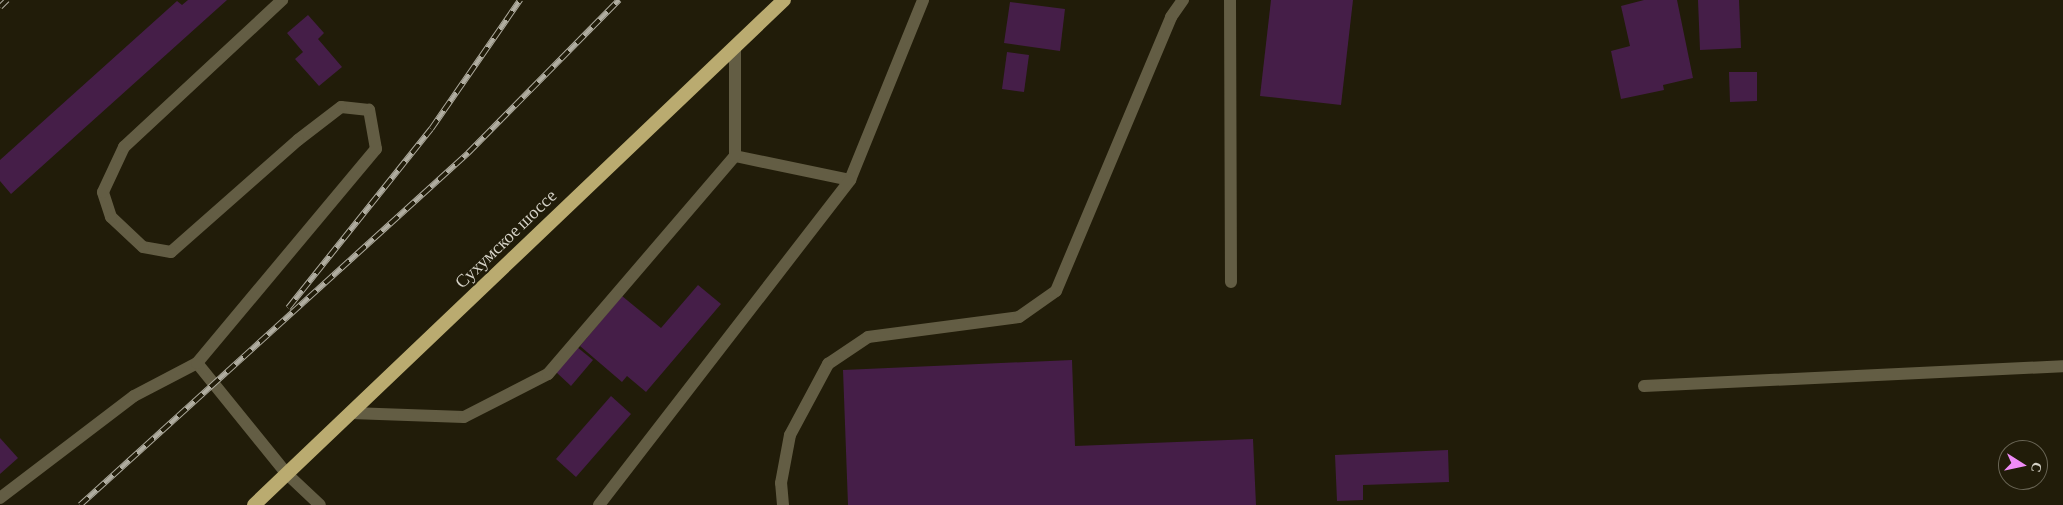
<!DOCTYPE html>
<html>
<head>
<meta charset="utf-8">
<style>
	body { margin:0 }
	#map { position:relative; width:2063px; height:505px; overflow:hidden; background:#211c09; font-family:"Crimson Pro",serif }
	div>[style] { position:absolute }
	.building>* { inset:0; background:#451e48 }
	.service>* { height:12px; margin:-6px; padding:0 6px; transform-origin:6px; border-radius:6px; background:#635d44 }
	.minor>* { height:12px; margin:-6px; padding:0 6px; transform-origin:6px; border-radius:6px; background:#635d44 }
	.trunk>* { height:14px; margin:-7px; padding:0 7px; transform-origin:7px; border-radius:7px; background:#baab70 }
	.rail>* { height:5.5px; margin-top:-2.75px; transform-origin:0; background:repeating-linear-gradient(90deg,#211c09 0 11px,#b0ada0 0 22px); box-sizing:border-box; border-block:1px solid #b0ada0 }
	span { translate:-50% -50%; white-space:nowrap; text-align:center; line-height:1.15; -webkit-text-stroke:4px #211c09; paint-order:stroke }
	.street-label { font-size:18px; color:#d5d2c7 }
	.north { position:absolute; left:1998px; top:440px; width:50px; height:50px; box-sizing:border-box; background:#211c09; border:1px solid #696555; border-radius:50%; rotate:100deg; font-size:14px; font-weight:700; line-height:20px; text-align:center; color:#d5d2c7 }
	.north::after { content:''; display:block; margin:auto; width:18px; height:22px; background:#ef8bf7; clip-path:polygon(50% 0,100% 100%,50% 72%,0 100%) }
</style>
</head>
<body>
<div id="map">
	<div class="building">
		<i style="clip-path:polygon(188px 0,227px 0,11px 194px,0 181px,0 160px,177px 1px,182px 5px)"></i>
		<i style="clip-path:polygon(1271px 0,1353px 0,1341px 105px,1260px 96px)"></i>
		<i style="clip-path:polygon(1644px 0,1677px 0,1693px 78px,1663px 85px,1664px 90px,1621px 99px,1611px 51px,1630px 46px,1621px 6px)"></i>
		<i style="clip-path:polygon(1698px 0,1739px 0,1741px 48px,1700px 50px)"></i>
		<i style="clip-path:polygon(1010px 2px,1065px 9px,1060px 51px,1004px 43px)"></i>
		<i style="clip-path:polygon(308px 15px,324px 33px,318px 39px,342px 67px,319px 86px,295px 59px,303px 52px,287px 33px)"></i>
		<i style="clip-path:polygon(1007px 52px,1029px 55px,1024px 92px,1002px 89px)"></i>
		<i style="clip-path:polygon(1729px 72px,1757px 72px,1757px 101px,1730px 102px)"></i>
		<i style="clip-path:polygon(698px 285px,721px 304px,646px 392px,627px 376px,622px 382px,580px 346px,622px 296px,661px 328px)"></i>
		<i style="clip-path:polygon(577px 347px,593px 360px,571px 386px,556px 372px)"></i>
		<i style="clip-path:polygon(1072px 360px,1075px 446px,1253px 439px,1256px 505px,848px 505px,843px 370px)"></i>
		<i style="clip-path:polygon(611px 396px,631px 414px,576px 477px,556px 459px)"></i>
		<i style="clip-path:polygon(0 438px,18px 458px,0 474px)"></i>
		<i style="clip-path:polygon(1448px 450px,1449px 482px,1363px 485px,1363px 500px,1337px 501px,1335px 455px)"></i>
	</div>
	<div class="service">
		<i style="left:1230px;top:0;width:282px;rotate:89.8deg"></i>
		<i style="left:735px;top:156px;width:117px;rotate:11.8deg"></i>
		<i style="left:850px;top:180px;width:194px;rotate:-67.9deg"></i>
		<i style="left:197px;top:363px;width:143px;rotate:51deg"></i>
		<i style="left:1644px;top:386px;width:419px;rotate:-2.7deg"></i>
		<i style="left:351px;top:413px;width:113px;rotate:2deg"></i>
		<i style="left:464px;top:417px;width:94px;rotate:-27.1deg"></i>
		<i style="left:548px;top:374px;width:287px;rotate:-49.4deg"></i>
		<i style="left:735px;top:156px;width:109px;rotate:-90deg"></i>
		<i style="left:0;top:498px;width:168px;rotate:-37.3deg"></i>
		<i style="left:134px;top:396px;width:71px;rotate:-27.6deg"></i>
		<i style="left:197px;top:363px;width:279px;rotate:-50.1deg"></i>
		<i style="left:376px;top:149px;width:40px;rotate:-100deg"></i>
		<i style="left:369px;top:110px;width:28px;rotate:-174deg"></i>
		<i style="left:341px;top:107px;width:54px;rotate:142.5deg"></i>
		<i style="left:298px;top:140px;width:169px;rotate:138.6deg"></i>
		<i style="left:171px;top:252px;width:28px;rotate:-170deg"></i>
		<i style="left:143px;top:247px;width:44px;rotate:-136.8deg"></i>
		<i style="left:111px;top:217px;width:26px;rotate:-108deg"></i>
		<i style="left:103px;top:192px;width:50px;rotate:-65deg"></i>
		<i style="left:124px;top:147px;width:216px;rotate:-42.9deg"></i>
		<i style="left:783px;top:505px;width:22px;rotate:-95deg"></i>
		<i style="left:781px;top:483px;width:49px;rotate:-79.4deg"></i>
		<i style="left:790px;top:435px;width:81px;rotate:-61.8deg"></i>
		<i style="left:828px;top:364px;width:48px;rotate:-34deg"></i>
		<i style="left:868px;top:337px;width:152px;rotate:-7.5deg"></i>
		<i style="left:1019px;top:317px;width:45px;rotate:-35.1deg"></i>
		<i style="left:1056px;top:291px;width:297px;rotate:-67.2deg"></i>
		<i style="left:1171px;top:17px;width:21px;rotate:-55deg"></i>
	</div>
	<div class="minor">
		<i style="left:287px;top:474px;width:45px;rotate:43.2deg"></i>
		<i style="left:599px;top:505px;width:411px;rotate:-52.3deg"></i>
	</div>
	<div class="trunk">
		<i style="left:254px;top:505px;width:732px;rotate:-43.62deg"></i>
	</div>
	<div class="rail">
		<i style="left:0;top:7px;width:10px;rotate:-45deg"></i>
		<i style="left:288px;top:308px;width:229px;rotate:-51.4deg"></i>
		<i style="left:431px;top:129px;width:157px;rotate:-55.4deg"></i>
		<i style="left:80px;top:505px;width:524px;rotate:-42.21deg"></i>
		<i style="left:468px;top:153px;width:215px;rotate:-45.4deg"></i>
	</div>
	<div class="street-label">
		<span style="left:506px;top:239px;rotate:-44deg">Сухумское шоссе</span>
	</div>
	<div class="north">С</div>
</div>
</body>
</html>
